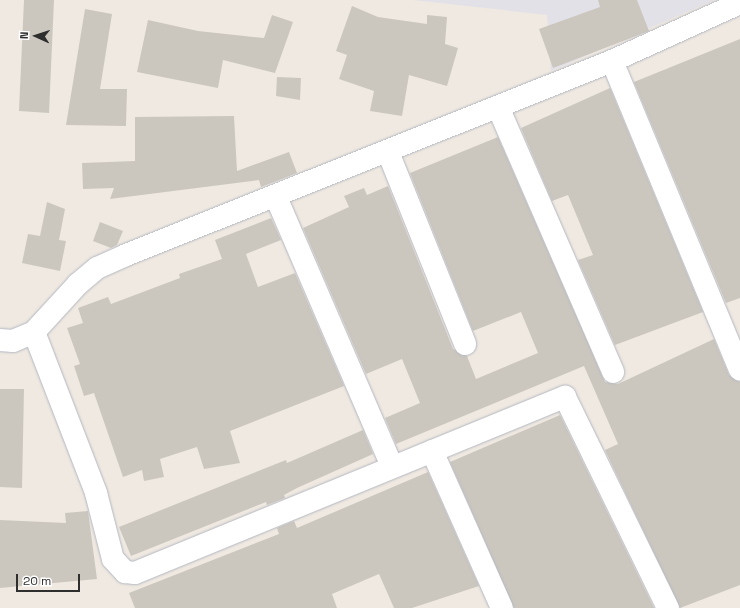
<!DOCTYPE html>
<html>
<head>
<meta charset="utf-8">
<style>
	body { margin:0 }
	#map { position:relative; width:740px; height:608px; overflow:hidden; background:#efe9e1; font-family:"Space Grotesk",sans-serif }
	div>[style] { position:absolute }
	.industrial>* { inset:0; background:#e3e1e8 }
	.building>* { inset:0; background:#cbc7bf }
	.roads { filter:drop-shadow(0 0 1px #b4b7c1) drop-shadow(0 0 1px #b4b7c1) }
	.street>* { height:22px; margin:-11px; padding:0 11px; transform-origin:11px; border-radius:11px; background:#fff }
	.secondary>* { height:22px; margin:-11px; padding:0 11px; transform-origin:11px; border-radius:11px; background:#fff }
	span { translate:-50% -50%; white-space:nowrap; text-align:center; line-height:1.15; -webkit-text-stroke:3.5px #fff; paint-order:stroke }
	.north { position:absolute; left:16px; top:16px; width:40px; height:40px; -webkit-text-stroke:3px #fff; paint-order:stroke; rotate:273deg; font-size:11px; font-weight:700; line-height:16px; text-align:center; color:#2e2e2e }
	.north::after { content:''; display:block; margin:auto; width:14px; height:18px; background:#2e2e2e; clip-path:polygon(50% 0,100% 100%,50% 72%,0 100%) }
	.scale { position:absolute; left:16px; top:574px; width:64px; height:18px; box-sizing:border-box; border:2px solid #2e2e2e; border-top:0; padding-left:5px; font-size:12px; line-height:14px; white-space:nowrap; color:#2e2e2e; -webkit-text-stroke:3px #fff; paint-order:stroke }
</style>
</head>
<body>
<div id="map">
	<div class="industrial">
		<i style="clip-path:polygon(413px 0,714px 0,551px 71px,547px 15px)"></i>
	</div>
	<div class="building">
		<i style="clip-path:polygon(24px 0,54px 0,49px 113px,19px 111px)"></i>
		<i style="clip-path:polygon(598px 0,637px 0,649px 31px,553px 68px,539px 29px,600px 7px)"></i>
		<i style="clip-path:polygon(352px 6px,378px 17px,427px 24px,427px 15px,447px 17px,445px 44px,458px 48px,447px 86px,409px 75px,402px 116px,370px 111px,374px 91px,339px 79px,347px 55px,336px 51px)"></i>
		<i style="clip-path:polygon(85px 9px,112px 14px,100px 89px,127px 89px,126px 126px,66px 125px)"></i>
		<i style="clip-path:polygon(272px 15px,293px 22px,275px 73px,223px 60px,218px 88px,137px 72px,148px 20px,198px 31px,264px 38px)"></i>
		<i style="clip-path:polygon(740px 39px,740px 298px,726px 303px,634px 82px)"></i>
		<i style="clip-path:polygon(277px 77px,301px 78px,300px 100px,276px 96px)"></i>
		<i style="clip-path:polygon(610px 88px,703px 312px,615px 345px,578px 260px,593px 255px,568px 195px,552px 201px,521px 128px)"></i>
		<i style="clip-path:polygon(234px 116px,237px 171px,289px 152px,297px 173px,261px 187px,259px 180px,110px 199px,114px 188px,83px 189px,82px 163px,135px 161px,135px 117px)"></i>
		<i style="clip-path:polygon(498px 137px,605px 382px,618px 384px,714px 339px,729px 375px,740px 382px,740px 585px,680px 608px,605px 450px,618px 444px,584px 366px,396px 444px,385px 418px,420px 403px,402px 359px,366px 374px,303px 228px,349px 207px,344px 196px,364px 188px,367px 195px,388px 186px,453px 349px,467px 356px,476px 379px,538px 353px,521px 312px,473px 331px,410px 173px)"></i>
		<i style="clip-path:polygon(47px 202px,65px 209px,59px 240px,66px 241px,60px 271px,22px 263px,28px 234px,40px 236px)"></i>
		<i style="clip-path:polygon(271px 218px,281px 240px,246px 254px,258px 287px,295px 273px,344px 386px,230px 431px,240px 463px,204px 469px,197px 447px,160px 459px,164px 477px,144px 481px,142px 470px,123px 477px,94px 393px,84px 396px,74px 366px,80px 364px,67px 328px,83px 323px,78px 308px,108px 297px,111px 304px,180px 278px,179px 274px,222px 259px,215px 240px)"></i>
		<i style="clip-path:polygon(100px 222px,123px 231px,117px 245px,111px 248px,93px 241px)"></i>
		<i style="clip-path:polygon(0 389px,24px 389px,22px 488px,0 487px)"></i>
		<i style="clip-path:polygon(560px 415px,654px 608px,514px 608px,450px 462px)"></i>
		<i style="clip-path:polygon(363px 430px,373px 454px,297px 488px,284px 495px,285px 498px,267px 505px,266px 502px,131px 556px,119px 527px,286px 460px,287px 463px)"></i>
		<i style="clip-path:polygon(428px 472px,479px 586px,412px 608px,394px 608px,379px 574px,332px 594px,337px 608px,135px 608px,129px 593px,279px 534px,277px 528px,294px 521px,297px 528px)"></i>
		<i style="clip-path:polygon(88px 511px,97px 579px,0 588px,0 520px,66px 523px,65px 513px)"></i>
	</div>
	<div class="roads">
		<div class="street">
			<i style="left:612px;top:61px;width:334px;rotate:67.5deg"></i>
			<i style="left:498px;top:107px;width:289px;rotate:66.5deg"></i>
			<i style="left:388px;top:152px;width:207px;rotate:68.1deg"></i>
			<i style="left:276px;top:197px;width:293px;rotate:66.7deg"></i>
			<i style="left:34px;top:332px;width:173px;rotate:68.9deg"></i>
			<i style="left:96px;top:493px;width:68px;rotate:75.6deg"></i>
			<i style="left:113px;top:559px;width:18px;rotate:47deg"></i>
			<i style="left:125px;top:572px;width:10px;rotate:6deg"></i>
			<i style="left:135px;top:573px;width:465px;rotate:-22.3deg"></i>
			<i style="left:565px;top:397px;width:235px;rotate:64deg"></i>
			<i style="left:432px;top:451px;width:172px;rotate:66deg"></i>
		</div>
		<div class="secondary">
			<i style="left:0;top:340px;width:13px;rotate:4deg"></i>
			<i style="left:13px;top:341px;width:23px;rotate:-23deg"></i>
			<i style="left:34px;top:332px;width:65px;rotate:-47.5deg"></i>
			<i style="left:78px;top:284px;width:25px;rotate:-40deg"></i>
			<i style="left:97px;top:268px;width:32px;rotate:-24deg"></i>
			<i style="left:126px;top:255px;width:523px;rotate:-21.76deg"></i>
			<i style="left:612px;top:61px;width:141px;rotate:-24.4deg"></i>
		</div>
	</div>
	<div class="north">N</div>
	<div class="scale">20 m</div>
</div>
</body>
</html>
